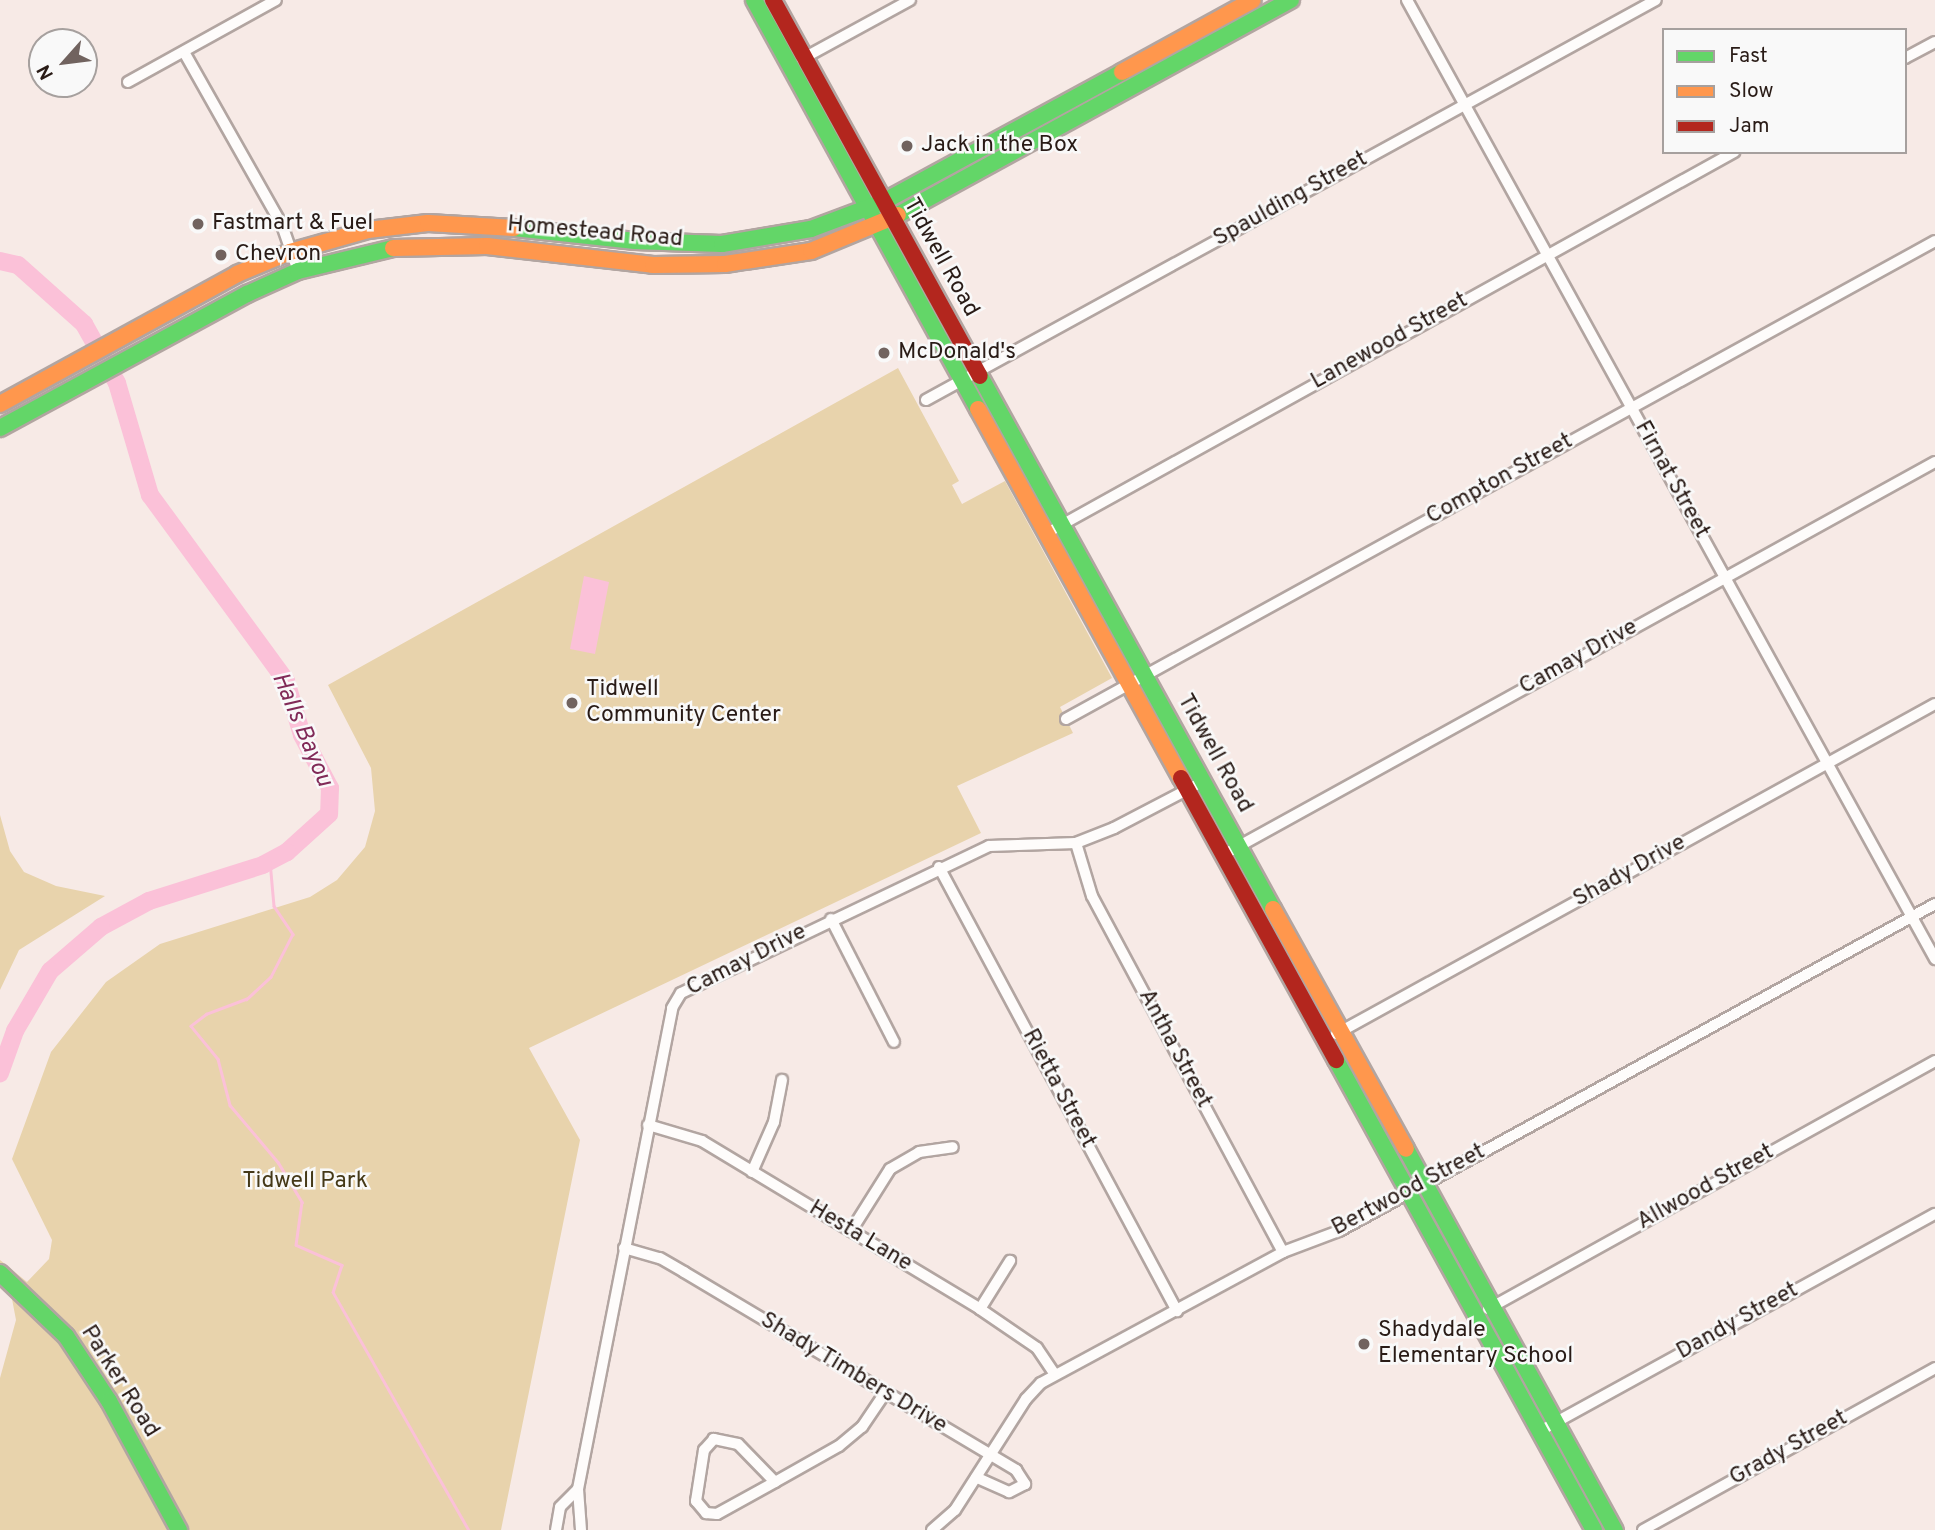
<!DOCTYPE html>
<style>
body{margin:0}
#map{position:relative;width:1935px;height:1530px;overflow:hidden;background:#f7eae6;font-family:Overpass,sans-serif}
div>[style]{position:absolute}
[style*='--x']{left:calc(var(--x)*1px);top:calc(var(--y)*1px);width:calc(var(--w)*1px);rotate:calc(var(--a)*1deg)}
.green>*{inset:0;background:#e8d3ac}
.water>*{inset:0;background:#fbc1d8}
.stream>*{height:2.5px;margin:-1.25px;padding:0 1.25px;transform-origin:1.25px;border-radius:1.25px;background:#fbc1d8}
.river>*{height:18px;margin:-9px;padding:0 9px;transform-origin:9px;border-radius:9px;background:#fbc1d8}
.roads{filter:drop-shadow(2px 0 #b2a5a1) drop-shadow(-2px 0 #b2a5a1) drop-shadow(0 2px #b2a5a1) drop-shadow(0 -2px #b2a5a1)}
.street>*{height:10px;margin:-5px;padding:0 5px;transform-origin:5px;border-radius:5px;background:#fefcfb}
.fast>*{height:16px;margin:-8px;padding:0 8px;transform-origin:8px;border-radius:8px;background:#63d668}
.slow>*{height:16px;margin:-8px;padding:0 8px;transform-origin:8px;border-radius:8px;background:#ff974d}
.jam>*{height:16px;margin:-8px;padding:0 8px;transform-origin:8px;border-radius:8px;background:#b3261e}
.dots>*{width:19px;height:19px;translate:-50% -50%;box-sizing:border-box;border:4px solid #f9f9f9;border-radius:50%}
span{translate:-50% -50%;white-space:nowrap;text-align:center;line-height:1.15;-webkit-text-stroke:5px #f9f9f9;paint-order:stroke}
.poi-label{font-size:23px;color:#291b16}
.left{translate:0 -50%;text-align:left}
.street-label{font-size:23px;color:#291b16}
.park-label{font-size:23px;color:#453918}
.water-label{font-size:24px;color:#812a58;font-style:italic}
.legend{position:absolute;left:1662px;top:28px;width:245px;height:126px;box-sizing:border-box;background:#f9f9f9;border:2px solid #a6a09e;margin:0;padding:9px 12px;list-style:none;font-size:21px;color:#291b16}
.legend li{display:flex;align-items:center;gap:14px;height:35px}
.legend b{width:35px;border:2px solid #a6a09e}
.north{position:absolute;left:28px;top:28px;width:70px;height:70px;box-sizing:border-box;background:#f9f9f9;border:2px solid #a6a09e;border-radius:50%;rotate:242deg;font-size:19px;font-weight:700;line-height:28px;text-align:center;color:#291b16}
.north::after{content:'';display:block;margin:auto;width:24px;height:32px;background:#71635f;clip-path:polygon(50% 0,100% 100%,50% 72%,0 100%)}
</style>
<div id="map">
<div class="green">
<i style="clip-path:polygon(898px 368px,959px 481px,952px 485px,962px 504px,1005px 481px,1112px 678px,1060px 707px,1073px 733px,957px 786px,981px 833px,529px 1048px,580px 1140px,501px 1530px,0 1530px,0 1378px,16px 1320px,12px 1299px,0 1286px,0 1260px,27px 1282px,49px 1259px,52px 1240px,12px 1159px,51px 1052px,106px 982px,160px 944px,310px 897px,337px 880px,365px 847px,375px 811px,371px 768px,328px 685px)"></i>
<i style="clip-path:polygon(0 815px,10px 851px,24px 872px,56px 886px,105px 896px,19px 950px,0 990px)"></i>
</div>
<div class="water">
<i style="clip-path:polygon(584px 576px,609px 582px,595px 654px,570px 649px)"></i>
</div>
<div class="stream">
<i style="--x:270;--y:861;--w:45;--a:84.9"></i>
<i style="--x:274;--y:906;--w:34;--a:56"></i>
<i style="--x:293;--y:934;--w:48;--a:117.1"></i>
<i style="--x:271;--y:977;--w:33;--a:137"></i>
<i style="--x:247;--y:999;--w:43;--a:159.4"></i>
<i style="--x:207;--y:1014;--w:20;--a:143"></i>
<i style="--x:191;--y:1026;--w:43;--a:50.7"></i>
<i style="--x:218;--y:1059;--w:48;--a:75.4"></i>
<i style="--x:230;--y:1105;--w:75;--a:49.9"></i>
<i style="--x:278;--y:1162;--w:47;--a:59"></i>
<i style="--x:302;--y:1202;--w:43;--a:97.9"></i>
<i style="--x:296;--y:1245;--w:50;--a:23.5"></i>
<i style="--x:342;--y:1265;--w:28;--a:108"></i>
<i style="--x:333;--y:1292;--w:274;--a:60.3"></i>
</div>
<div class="river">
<i style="--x:0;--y:261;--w:18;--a:13"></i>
<i style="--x:18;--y:265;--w:89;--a:41.8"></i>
<i style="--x:84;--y:324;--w:68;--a:60.8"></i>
<i style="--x:117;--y:383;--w:117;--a:73.6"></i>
<i style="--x:150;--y:495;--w:230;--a:53.8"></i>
<i style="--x:286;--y:681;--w:56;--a:73.5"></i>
<i style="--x:302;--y:735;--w:60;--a:62.2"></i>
<i style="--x:330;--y:788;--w:26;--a:92"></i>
<i style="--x:329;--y:814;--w:57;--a:137.9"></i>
<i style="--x:287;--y:852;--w:27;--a:152"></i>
<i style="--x:263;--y:865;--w:120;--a:162.5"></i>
<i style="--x:149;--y:901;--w:55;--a:151.6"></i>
<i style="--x:101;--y:927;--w:67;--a:139.2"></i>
<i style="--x:50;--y:971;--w:69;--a:120.3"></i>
<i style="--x:15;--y:1031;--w:45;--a:109.7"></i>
</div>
<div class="roads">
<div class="street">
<i style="--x:1407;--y:0;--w:1095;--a:61.16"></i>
<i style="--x:184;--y:52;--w:199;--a:60.5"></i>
<i style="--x:282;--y:225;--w:49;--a:70.8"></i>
<i style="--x:1905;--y:58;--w:34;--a:-28"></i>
<i style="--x:802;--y:59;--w:123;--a:-28.6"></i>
<i style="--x:128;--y:82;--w:169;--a:-29"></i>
<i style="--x:926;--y:400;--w:832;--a:-28.72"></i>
<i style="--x:1047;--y:533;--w:786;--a:-29.01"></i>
<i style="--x:1066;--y:719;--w:992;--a:-28.81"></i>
<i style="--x:1076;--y:843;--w:55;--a:73.2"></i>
<i style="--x:1092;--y:896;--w:404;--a:61.8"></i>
<i style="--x:1223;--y:855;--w:813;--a:-28.9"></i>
<i style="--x:939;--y:867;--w:504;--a:61.81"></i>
<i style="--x:831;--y:919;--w:138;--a:62.9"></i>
<i style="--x:1336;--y:1034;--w:684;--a:-28.85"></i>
<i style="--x:648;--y:1125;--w:56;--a:16.5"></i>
<i style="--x:702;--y:1141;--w:325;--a:31.1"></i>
<i style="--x:980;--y:1309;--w:69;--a:34.4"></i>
<i style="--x:1037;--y:1348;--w:32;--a:56"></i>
<i style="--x:752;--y:1172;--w:55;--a:-66.3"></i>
<i style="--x:774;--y:1122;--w:43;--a:-79.2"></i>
<i style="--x:851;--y:1231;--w:73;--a:-57.8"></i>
<i style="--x:890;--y:1169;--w:34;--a:-30"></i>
<i style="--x:919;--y:1152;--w:34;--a:-8"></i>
<i style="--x:624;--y:1248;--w:37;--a:16"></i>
<i style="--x:660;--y:1258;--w:28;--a:30"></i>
<i style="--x:684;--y:1272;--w:387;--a:30.8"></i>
<i style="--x:1016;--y:1470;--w:17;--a:57"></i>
<i style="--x:1025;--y:1484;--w:18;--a:153"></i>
<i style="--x:1009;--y:1492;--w:36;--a:-156"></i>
<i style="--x:980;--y:1309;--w:57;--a:-58"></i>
<i style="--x:1488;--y:1309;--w:511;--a:-29.02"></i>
<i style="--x:1540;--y:1431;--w:451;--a:-28.8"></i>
<i style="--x:775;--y:1482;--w:53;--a:-134.2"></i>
<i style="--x:738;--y:1444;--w:25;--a:-168"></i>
<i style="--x:714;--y:1439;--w:15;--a:132"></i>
<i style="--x:704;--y:1450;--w:52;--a:98.9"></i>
<i style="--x:696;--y:1501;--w:16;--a:50"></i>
<i style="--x:706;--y:1513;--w:11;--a:5"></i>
<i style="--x:717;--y:1514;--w:66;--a:-28.9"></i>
<i style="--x:775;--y:1482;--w:73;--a:-29.4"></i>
<i style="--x:839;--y:1446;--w:30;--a:-40"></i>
<i style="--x:862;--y:1427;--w:40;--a:-56"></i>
<i style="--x:556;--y:1530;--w:23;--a:-80"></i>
<i style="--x:560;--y:1507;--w:25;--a:-45"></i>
<i style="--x:581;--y:1530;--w:41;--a:-94.2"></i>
<i style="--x:578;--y:1489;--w:490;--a:-78.9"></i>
<i style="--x:672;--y:1008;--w:17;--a:-59"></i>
<i style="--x:681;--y:993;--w:341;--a:-25.5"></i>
<i style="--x:989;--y:846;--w:87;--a:-2"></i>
<i style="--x:1076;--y:843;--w:41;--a:-21.5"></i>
<i style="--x:1114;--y:828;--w:99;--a:-27.6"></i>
<i style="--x:932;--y:1530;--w:30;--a:-41"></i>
<i style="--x:955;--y:1510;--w:132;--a:-57.4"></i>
<i style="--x:1026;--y:1399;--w:22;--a:-47"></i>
<i style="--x:1041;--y:1383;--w:275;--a:-28.4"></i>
<i style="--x:1283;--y:1252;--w:60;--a:-20.6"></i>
<i style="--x:1339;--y:1231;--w:680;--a:-28.75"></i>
<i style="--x:1643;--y:1530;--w:334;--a:-29"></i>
</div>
<div class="fast">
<i style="--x:754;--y:0;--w:466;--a:61.3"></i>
<i style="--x:898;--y:215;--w:448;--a:-28.7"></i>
<i style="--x:514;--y:228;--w:122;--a:6.1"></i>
<i style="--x:635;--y:241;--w:87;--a:2"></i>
<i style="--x:722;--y:244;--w:90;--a:-9.6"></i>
<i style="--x:811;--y:229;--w:77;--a:-20.6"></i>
<i style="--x:883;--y:202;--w:272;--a:-28.5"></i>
<i style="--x:980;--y:376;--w:608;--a:61.2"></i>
<i style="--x:0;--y:428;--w:281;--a:-28.5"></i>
<i style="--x:247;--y:294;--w:56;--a:-24.3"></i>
<i style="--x:298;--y:271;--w:98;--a:-13.6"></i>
<i style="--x:1336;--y:1060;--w:536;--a:61.24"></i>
<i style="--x:1406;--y:1149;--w:435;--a:61.3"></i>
<i style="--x:0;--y:1273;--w:91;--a:43.7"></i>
<i style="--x:66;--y:1336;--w:78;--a:56.5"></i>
<i style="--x:109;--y:1401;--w:147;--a:61.5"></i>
</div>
<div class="slow">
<i style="--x:1122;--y:72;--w:149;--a:-28.8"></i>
<i style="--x:393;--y:248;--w:94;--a:-1.2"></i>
<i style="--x:487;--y:246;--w:167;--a:6.5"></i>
<i style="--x:653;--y:265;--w:72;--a:-0.8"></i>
<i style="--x:725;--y:264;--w:87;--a:-8.6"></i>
<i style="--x:811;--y:251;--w:94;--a:-22.5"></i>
<i style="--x:0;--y:404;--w:270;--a:-28.7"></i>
<i style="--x:237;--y:274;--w:57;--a:-22.5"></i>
<i style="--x:290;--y:252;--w:81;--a:-15.8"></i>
<i style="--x:368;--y:230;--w:60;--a:-6.7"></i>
<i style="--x:428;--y:223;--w:86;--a:3.3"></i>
<i style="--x:978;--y:409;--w:421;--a:61.2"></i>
<i style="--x:1273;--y:909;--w:274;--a:61"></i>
</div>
<div class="jam">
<i style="--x:773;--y:0;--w:429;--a:61.2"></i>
<i style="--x:1181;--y:778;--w:322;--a:61.2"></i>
</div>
</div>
<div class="dots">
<i style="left:907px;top:146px;background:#71635f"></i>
<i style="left:198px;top:224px;background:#71635f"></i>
<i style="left:221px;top:255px;background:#71635f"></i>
<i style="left:884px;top:353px;background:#71635f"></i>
<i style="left:572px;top:703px;background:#71635f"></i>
<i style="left:1364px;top:1344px;background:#71635f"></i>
</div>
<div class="poi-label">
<span class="left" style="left:921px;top:146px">Jack in the Box</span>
<span class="left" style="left:212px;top:224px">Fastmart &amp; Fuel</span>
<span class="left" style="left:235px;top:255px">Chevron</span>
<span class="left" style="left:898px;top:353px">McDonald's</span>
<span class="left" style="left:586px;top:703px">Tidwell<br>Community Center</span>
<span class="left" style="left:1378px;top:1344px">Shadydale<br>Elementary School</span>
</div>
<div class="street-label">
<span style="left:1291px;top:200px;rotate:-29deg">Spaulding Street</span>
<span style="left:595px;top:233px;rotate:5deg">Homestead Road</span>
<span style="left:940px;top:258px;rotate:61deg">Tidwell Road</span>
<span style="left:1390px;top:342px;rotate:-29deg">Lanewood Street</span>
<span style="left:1500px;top:480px;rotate:-29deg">Compton Street</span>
<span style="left:1671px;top:480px;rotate:61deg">Firnat Street</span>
<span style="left:1579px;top:658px;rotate:-29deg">Camay Drive</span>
<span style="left:1214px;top:754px;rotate:61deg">Tidwell Road</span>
<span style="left:1630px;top:872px;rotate:-29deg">Shady Drive</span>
<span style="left:747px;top:961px;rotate:-27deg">Camay Drive</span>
<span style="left:1174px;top:1049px;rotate:62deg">Antha Street</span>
<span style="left:1058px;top:1089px;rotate:62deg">Rietta Street</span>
<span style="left:1706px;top:1188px;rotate:-29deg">Allwood Street</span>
<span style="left:1409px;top:1191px;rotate:-28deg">Bertwood Street</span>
<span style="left:860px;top:1237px;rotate:31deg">Hesta Lane</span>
<span style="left:1738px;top:1322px;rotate:-29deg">Dandy Street</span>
<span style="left:853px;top:1374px;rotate:31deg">Shady Timbers Drive</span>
<span style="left:119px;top:1382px;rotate:58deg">Parker Road</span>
<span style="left:1789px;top:1449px;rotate:-29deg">Grady Street</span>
</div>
<div class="park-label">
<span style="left:305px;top:1182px">Tidwell Park</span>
</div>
<div class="water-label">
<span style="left:301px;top:730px;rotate:67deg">Halls Bayou</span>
</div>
<ul class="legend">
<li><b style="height:9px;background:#63d668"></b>Fast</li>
<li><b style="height:9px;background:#ff974d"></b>Slow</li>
<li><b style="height:9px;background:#b3261e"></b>Jam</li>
</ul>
<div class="north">N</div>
</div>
